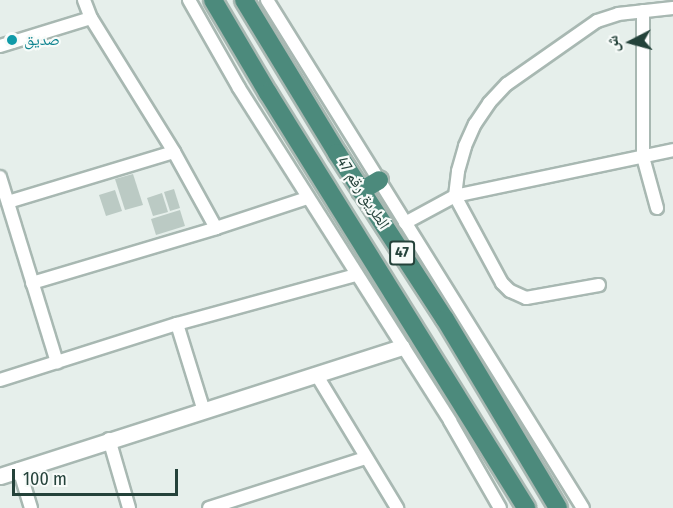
<!DOCTYPE html>
<meta charset="utf-8">
<style>
body{margin:0}
#map{position:relative;width:673px;height:508px;overflow:hidden;background:#e6efeb;font-family:"Fira Sans Condensed","Noto Naskh Arabic",sans-serif}
div>[style]{position:absolute}
[style*='--x']{left:calc(var(--x)*1px);top:calc(var(--y)*1px);width:calc(var(--w)*1px);rotate:calc(var(--a)*1deg)}
.building>*{inset:0;background:#bbcac4}
.roads{filter:drop-shadow(2px 0 #a8b8b2) drop-shadow(-2px 0 #a8b8b2) drop-shadow(0 2px #a8b8b2) drop-shadow(0 -2px #a8b8b2)}
.minor>*{height:12px;margin:-6px;padding:0 6px;transform-origin:6px;border-radius:6px;background:#fff}
.tertiary>*{height:15px;margin:-7.5px;padding:0 7.5px;transform-origin:7.5px;border-radius:7.5px;background:#fff}
.trunk>*{height:18px;margin:-9px;padding:0 9px;transform-origin:9px;border-radius:9px;background:#4c8a7c}
.dots>*{width:16px;height:16px;translate:-50% -50%;box-sizing:border-box;border:3px solid #f7fbf9;border-radius:50%}
span{translate:-50% -50%;white-space:nowrap;text-align:center;line-height:1.15;-webkit-text-stroke:4.5px #f7fbf9;paint-order:stroke}
.shield-label span{padding:2px 4px;background:#f7fbf9;border:2px solid;border-radius:4px;-webkit-text-stroke-width:0}
.shield-label{font-size:15px;color:#24423a;font-weight:700}
.culture-label{font-size:16px;color:#0d838f}
.left{translate:0 -50%;text-align:left}
.street-label{font-size:16px;color:#24423a}
.north{position:absolute;left:601px;top:12px;width:60px;height:60px;-webkit-text-stroke:4px #f7fbf9;paint-order:stroke;rotate:264deg;font-size:16px;font-weight:700;line-height:24px;text-align:center;color:#24423a}
.north::after{content:'';display:block;margin:auto;width:21px;height:27px;background:#24423a;clip-path:polygon(50% 0,100% 100%,50% 72%,0 100%)}
.scale{position:absolute;left:12px;top:469px;width:166px;height:27px;box-sizing:border-box;border:3px solid #24423a;border-top:0;padding-left:8px;font-size:18px;line-height:21px;white-space:nowrap;color:#24423a;-webkit-text-stroke:4px #f7fbf9;paint-order:stroke}
</style>
<div id="map">
<div class="building">
<i style="clip-path:polygon(133px 174px,143px 205px,125px 210px,115px 179px)"></i>
<i style="clip-path:polygon(174px 189px,180px 208px,170px 211px,164px 192px)"></i>
<i style="clip-path:polygon(115px 190px,122px 211px,106px 216px,99px 195px)"></i>
<i style="clip-path:polygon(162px 193px,168px 212px,153px 216px,147px 198px)"></i>
<i style="clip-path:polygon(180px 210px,185px 226px,156px 235px,151px 219px)"></i>
</div>
<div class="roads">
<div class="minor">
<i style="--x:84;--y:0;--w:19;--a:69"></i>
<i style="--x:91;--y:18;--w:158;--a:58.2"></i>
<i style="--x:174;--y:152;--w:87;--a:61.1"></i>
<i style="--x:189;--y:0;--w:101;--a:60.4"></i>
<i style="--x:239;--y:88;--w:394;--a:57.6"></i>
<i style="--x:450;--y:421;--w:100;--a:60.1"></i>
<i style="--x:267;--y:0;--w:598;--a:58.12"></i>
<i style="--x:643;--y:11;--w:146;--a:90"></i>
<i style="--x:643;--y:157;--w:53;--a:74.6"></i>
<i style="--x:0;--y:46;--w:95;--a:-17.1"></i>
<i style="--x:0;--y:177;--w:194;--a:72.9"></i>
<i style="--x:8;--y:202;--w:173;--a:-16.8"></i>
<i style="--x:405;--y:223;--w:57;--a:-28.4"></i>
<i style="--x:455;--y:196;--w:223;--a:-11.9"></i>
<i style="--x:32;--y:283;--w:192;--a:-16.6"></i>
<i style="--x:216;--y:228;--w:96;--a:-18.2"></i>
<i style="--x:599;--y:285;--w:74;--a:169.9"></i>
<i style="--x:526;--y:298;--w:17;--a:-156"></i>
<i style="--x:510;--y:291;--w:11;--a:-135"></i>
<i style="--x:502;--y:283;--w:99;--a:-118.4"></i>
<i style="--x:455;--y:196;--w:25;--a:-83"></i>
<i style="--x:458;--y:171;--w:26;--a:-74"></i>
<i style="--x:465;--y:146;--w:24;--a:-66"></i>
<i style="--x:475;--y:124;--w:25;--a:-56"></i>
<i style="--x:489;--y:103;--w:26;--a:-47"></i>
<i style="--x:507;--y:84;--w:110;--a:-35"></i>
<i style="--x:597;--y:21;--w:22;--a:-18"></i>
<i style="--x:618;--y:14;--w:55;--a:-6.2"></i>
<i style="--x:177;--y:324;--w:91;--a:72.8"></i>
<i style="--x:316;--y:374;--w:157;--a:58.8"></i>
<i style="--x:0;--y:380;--w:186;--a:-17.6"></i>
<i style="--x:177;--y:324;--w:186;--a:-15.3"></i>
<i style="--x:109;--y:439;--w:72;--a:73.8"></i>
<i style="--x:19;--y:469;--w:41;--a:72.9"></i>
<i style="--x:209;--y:508;--w:165;--a:-17.7"></i>
</div>
<div class="tertiary">
<i style="--x:0;--y:476;--w:422;--a:-17.8"></i>
</div>
<div class="trunk">
<i style="--x:213;--y:0;--w:108;--a:59.4"></i>
<i style="--x:268;--y:93;--w:489;--a:58.1"></i>
<i style="--x:244;--y:0;--w:179;--a:58.7"></i>
<i style="--x:337;--y:153;--w:198;--a:57"></i>
<i style="--x:445;--y:319;--w:220;--a:59.1"></i>
<i style="--x:361;--y:191;--w:21;--a:-31"></i>
</div>
</div>
<div class="dots">
<i style="left:12px;top:40px;background:#0f9aa8"></i>
</div>
<div class="shield-label">
<span style="left:402px;top:253px">47</span>
</div>
<div class="culture-label">
<span class="left" style="left:24px;top:40px">صديق</span>
</div>
<div class="street-label">
<span style="left:363px;top:193px;rotate:57deg">الطريق رقم 47</span>
</div>
<div class="north">ش</div>
<div class="scale">100 m</div>
</div>
